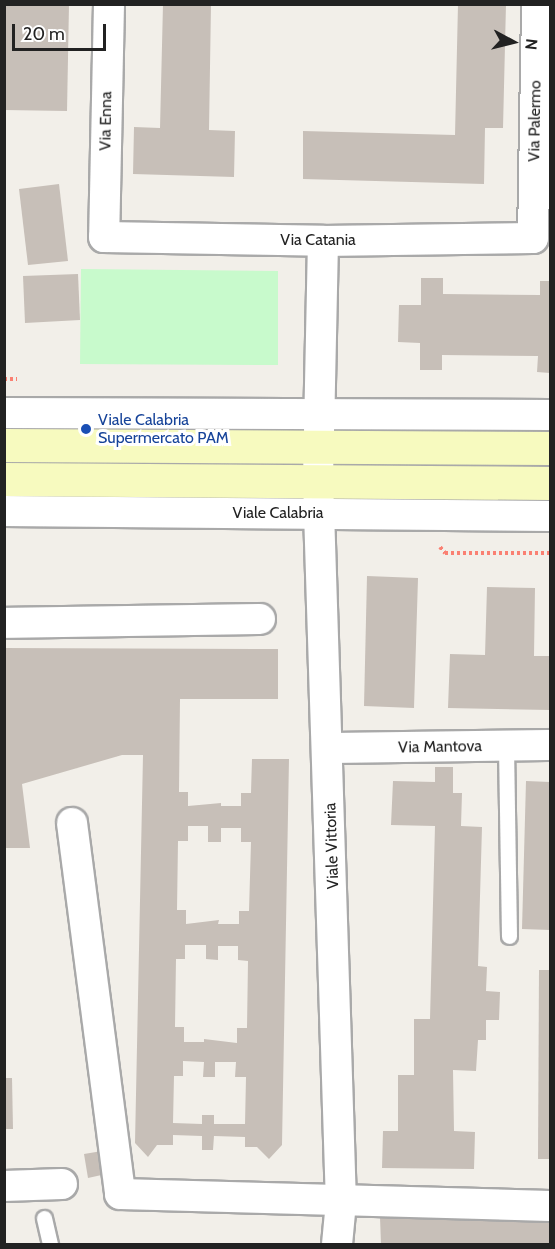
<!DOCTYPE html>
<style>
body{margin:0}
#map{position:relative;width:555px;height:1249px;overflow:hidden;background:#f2efe9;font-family:Cabin,sans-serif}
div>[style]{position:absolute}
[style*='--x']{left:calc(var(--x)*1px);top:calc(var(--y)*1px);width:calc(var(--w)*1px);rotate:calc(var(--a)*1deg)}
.park>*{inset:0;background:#c8facc}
.building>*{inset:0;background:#c7bfb8}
.path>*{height:4px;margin-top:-2px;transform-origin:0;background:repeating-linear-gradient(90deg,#fa8072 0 3px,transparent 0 6px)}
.roads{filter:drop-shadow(2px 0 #a9a9a9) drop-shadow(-2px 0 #a9a9a9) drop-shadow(0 2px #a9a9a9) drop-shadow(0 -2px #a9a9a9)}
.service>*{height:15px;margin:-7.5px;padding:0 7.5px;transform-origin:7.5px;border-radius:7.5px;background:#fff}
.minor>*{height:30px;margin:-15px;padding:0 15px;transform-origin:15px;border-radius:15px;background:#fff}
.secondary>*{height:33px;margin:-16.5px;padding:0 16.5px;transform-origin:16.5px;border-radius:16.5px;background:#f7fabf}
.dots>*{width:16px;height:16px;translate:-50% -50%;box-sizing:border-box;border:3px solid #fff;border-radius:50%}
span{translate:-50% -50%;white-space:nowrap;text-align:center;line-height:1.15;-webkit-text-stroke:6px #fff;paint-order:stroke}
.street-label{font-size:16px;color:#222}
.transit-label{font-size:16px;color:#164399}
.left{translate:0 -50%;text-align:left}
.frame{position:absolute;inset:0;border:6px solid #222;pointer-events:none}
.north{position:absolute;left:483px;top:12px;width:60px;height:60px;-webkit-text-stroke:4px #fff;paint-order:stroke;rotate:97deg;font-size:16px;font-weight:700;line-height:24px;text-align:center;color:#222}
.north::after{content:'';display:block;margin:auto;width:21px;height:27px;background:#222;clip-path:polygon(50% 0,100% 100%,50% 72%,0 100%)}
.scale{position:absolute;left:12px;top:24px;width:94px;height:27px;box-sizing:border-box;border:3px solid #222;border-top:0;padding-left:8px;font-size:18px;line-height:21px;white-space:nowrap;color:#222;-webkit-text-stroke:4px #fff;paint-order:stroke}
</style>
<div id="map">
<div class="park">
<i style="clip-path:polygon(81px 269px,278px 271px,278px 365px,80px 364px)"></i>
</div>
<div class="building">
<i style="clip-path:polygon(4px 4px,69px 4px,67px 111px,4px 110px)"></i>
<i style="clip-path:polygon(163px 4px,211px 4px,209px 130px,235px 131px,234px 177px,133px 174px,134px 127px,160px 128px)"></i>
<i style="clip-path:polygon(458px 4px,506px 4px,503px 128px,485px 128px,484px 184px,303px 179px,303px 131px,455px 135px)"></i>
<i style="clip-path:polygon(59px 184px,68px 261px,28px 265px,19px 189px)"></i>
<i style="clip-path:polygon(78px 274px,80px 320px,25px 323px,23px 276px)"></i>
<i style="clip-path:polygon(421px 278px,443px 278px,443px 294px,540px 295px,540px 281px,550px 281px,550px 373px,537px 372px,538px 356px,442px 355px,442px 370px,420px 370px,420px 343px,398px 342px,399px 305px,421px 305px)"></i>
<i style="clip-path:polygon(367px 576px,418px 578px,414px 708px,364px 706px)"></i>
<i style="clip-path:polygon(487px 587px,535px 588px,534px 656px,550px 656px,550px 710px,448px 708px,450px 654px,485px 655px)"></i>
<i style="clip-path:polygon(evenodd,4px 648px,278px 649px,278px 699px,180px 699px,179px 792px,188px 792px,188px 806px,221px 803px,221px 806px,241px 806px,241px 793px,251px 793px,252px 759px,289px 759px,282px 1145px,269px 1159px,257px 1147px,245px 1147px,245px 1137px,214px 1136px,213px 1150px,202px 1150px,202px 1136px,173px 1135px,173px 1145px,157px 1145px,148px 1157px,135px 1143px,143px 755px,122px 755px,22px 784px,30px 848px,4px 848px,4px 648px,188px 826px,208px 826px,208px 842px,221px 842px,221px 828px,241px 828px,241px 842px,251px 842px,249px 911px,239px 911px,239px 924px,218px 924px,219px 920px,186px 924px,186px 910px,177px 910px,178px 841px,188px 841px,188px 826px,4px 648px,185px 945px,206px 945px,206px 959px,218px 960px,218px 946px,238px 946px,238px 960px,248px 961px,247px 1028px,237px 1028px,237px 1043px,204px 1039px,204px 1042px,184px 1042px,184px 1027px,175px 1027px,176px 959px,185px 959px,185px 945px,4px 648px,183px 1061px,204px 1062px,203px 1077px,215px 1077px,215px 1062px,236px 1062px,235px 1077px,246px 1077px,245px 1124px,214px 1124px,214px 1115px,202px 1115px,202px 1124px,173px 1123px,174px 1076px,183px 1076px,183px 1061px)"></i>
<i style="clip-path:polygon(435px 767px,453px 767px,453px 793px,462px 793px,461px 826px,482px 827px,478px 966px,487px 967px,486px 991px,500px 992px,499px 1020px,486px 1020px,486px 1040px,478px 1040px,476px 1071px,453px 1070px,454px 1131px,475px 1132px,474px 1169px,382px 1168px,383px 1131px,398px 1131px,398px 1075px,414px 1075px,414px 1019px,430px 1019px,435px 826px,391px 825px,393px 781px,435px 782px)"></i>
<i style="clip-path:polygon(526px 781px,550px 782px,550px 930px,522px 929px)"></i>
<i style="clip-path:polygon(539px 970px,550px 970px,550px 1159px,538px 1159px)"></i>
<i style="clip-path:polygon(4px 1078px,12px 1078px,13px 1129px,4px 1129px)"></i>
<i style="clip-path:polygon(102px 1151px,106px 1174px,88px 1178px,84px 1154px)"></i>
<i style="clip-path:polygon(380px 1217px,550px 1218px,550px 1244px,381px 1244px)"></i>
</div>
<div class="path">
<i style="--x:4;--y:379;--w:13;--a:0"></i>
<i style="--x:440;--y:547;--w:8;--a:50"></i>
<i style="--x:445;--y:553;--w:105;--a:0"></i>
</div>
<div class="roads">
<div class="service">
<i style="--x:506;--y:746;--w:190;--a:89.1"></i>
<i style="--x:44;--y:1218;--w:27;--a:77"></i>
</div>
<div class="minor">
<i style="--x:109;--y:4;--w:233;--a:91.2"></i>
<i style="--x:104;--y:237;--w:219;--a:1"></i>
<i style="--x:323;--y:241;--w:210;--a:-0.8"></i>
<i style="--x:533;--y:238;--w:234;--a:-89"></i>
<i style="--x:323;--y:241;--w:239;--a:91.2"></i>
<i style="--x:318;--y:480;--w:722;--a:88.18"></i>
<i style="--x:341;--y:1202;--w:42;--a:95.4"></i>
<i style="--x:4;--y:413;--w:546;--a:0.21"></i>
<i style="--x:4;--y:511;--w:546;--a:0.52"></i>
<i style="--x:4;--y:623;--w:256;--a:-0.9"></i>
<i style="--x:329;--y:748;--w:221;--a:-0.8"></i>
<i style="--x:72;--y:823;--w:374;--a:82.6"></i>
<i style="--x:120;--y:1194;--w:430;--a:1.6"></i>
<i style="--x:4;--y:1186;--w:58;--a:-2"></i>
</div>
<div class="secondary">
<i style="--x:4;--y:445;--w:546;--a:0.31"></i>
<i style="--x:4;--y:479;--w:546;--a:0.42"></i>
</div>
</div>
<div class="dots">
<i style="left:86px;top:429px;background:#1a4fb4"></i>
</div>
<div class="street-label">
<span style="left:106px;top:121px;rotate:-89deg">Via Enna</span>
<span style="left:535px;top:121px;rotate:-89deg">Via Palermo</span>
<span style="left:318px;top:240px">Via Catania</span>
<span style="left:278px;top:513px">Viale Calabria</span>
<span style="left:440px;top:747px;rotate:-1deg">Via Mantova</span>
<span style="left:332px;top:846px;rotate:-92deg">Viale Vittoria</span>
</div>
<div class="transit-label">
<span class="left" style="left:98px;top:429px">Viale Calabria<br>Supermercato PAM</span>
</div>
<div class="frame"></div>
<div class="north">N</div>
<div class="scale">20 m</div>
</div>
